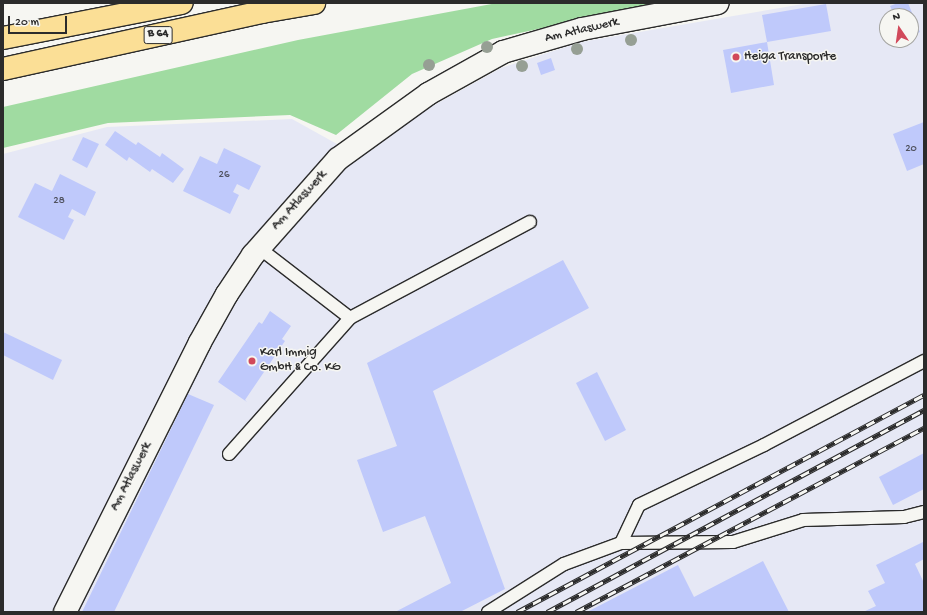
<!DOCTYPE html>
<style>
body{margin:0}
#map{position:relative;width:927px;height:615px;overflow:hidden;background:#f6f6f2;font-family:"Gochi Hand",sans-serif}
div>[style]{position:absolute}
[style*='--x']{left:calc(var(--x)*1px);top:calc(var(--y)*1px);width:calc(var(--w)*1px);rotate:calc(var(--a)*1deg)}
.built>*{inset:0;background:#e6e8f5}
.green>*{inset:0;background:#a0dba1}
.building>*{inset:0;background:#bfc9fb}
.roads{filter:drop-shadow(1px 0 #2b2b2b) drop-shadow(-1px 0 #2b2b2b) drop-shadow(0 1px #2b2b2b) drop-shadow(0 -1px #2b2b2b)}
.lane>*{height:12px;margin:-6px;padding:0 6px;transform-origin:6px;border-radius:6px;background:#f6f6f2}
.street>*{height:22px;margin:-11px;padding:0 11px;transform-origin:11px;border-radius:11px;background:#f6f6f2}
.highway>*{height:22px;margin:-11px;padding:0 11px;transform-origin:11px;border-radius:11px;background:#fbdf96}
.rail>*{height:4.5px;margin-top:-2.25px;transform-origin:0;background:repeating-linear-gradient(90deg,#f6f6f2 0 9px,#2b2b2b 0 18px);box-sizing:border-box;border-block:1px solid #2b2b2b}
.trees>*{width:12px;height:12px;margin:-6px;border-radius:50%;background:#969f94}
.dots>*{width:11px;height:11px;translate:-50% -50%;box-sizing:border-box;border:2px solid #f6f6f2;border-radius:50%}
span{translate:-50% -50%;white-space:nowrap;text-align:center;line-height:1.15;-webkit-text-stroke:3px #f6f6f2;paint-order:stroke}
.number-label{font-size:11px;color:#50525f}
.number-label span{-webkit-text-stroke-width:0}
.shield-label span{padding:1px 3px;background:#f6f6f2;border:1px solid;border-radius:3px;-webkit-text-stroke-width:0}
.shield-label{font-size:12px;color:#2b2b2b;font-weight:700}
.street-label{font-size:13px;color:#2b2b2b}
.poi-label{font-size:13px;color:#2b2b2b}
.left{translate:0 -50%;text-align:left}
.frame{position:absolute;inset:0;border:4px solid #2b2b2b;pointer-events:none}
.north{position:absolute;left:879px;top:8px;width:40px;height:40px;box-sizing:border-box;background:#f6f6f2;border:1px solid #a5a5a2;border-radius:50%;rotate:347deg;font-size:11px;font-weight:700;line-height:16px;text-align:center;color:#2b2b2b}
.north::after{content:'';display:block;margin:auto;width:14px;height:18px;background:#d1495b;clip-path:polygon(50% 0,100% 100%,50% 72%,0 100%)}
.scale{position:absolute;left:8px;top:16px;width:59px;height:18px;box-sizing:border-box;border:2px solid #2b2b2b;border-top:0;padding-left:5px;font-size:12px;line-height:14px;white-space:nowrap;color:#2b2b2b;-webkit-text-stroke:3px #f6f6f2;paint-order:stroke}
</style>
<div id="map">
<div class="built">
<i style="clip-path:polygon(evenodd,809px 3px,924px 3px,924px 612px,3px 612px,3px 154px,107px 127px,292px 119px,355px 154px,400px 124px,501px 68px,581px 42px,809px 3px,887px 16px,911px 16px,911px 40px,887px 40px,887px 16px)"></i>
</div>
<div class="green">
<i style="clip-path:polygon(497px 3px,658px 3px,492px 39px,412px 74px,336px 135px,290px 115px,108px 123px,3px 148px,3px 107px,298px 40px)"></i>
</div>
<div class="building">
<i style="clip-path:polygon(898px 3px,908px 3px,920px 32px,911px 36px,911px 16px,895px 16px,890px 6px)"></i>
<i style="clip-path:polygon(826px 4px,831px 31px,767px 42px,762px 15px)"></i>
<i style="clip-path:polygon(767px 42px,774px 85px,731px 93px,723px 50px)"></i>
<i style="clip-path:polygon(551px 58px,555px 70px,541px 75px,537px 63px)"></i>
<i style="clip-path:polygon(924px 122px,924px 164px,907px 171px,893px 134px)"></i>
<i style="clip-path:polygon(115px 131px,136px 145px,138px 142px,160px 157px,162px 153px,184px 169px,173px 183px,152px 169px,150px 172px,129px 157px,127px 161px,105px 145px)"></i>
<i style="clip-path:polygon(83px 137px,99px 144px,87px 168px,72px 160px)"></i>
<i style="clip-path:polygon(224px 148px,261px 166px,249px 190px,237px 184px,233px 192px,239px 195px,230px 214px,183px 191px,200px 156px,217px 164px)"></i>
<i style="clip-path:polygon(60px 174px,96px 192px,85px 216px,72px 209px,68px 217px,74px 220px,64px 240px,18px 217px,35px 183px,52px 191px)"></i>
<i style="clip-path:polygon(563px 260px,589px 308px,433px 391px,505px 589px,460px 612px,395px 612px,451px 583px,425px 516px,383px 532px,357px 460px,397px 446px,367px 363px)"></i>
<i style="clip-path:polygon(270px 311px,291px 326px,282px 339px,285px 341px,245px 400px,247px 402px,218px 382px,259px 322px,262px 324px)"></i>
<i style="clip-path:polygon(3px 332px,62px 360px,53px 380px,3px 355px)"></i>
<i style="clip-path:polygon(597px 372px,626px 430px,605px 441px,576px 383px)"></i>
<i style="clip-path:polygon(188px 394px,214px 405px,133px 573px,114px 612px,82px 612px)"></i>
<i style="clip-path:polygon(924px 453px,924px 489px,893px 505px,879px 477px)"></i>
<i style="clip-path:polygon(924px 538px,924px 559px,915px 564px,924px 583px,924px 612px,863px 612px,876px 606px,868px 591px,885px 583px,876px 565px,923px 542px)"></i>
<i style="clip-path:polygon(763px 561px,789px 612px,587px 612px,678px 565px,694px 597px)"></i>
</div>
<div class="roads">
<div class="lane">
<i style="--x:350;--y:318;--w:204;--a:-28.1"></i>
<i style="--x:229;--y:454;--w:182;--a:-48.3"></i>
<i style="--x:350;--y:318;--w:115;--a:-142.4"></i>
<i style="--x:621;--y:543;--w:42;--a:-64.7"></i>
<i style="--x:639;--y:505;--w:139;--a:-25.6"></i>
<i style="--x:764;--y:445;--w:181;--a:-27.7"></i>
<i style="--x:488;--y:612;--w:90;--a:-32.3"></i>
<i style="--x:564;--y:564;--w:61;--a:-20.2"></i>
<i style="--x:621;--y:543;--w:112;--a:-0.5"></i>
<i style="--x:733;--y:542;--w:73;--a:-17.4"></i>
<i style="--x:803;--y:520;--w:101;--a:-1.7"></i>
<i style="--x:904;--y:517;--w:21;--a:-14"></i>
</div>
<div class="street">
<i style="--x:65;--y:612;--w:300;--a:-63.4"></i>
<i style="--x:199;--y:344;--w:57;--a:-60.8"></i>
<i style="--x:227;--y:294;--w:47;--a:-56.3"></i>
<i style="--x:253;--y:255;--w:128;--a:-48.5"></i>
<i style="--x:338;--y:159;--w:111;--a:-35.8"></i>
<i style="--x:428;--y:94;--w:86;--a:-29.2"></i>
<i style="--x:503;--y:52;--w:82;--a:-16.2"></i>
<i style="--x:582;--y:29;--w:138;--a:-10.8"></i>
</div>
<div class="highway">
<i style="--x:3;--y:38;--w:182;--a:-11.1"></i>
<i style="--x:3;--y:69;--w:265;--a:-12.4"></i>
<i style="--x:262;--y:12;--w:53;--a:-9.8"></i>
</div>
</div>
<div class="rail">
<i style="--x:517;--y:612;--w:461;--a:-28.1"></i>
<i style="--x:547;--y:612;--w:428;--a:-28.2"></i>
<i style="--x:576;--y:612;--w:394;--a:-27.9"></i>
</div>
<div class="trees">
<i style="left:631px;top:40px"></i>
<i style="left:487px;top:47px"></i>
<i style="left:577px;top:49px"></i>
<i style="left:429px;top:65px"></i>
<i style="left:522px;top:66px"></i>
</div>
<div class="dots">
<i style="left:736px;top:57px;background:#d1495b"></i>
<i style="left:252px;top:361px;background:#d1495b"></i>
</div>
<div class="number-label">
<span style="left:911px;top:149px">20</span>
<span style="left:224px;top:175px">26</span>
<span style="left:59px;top:201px">28</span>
</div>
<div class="shield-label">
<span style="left:158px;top:35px">B 64</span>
</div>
<div class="street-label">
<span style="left:582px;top:31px;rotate:-13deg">Am Atlaswerk</span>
<span style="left:300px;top:201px;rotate:-48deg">Am Atlaswerk</span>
<span style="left:132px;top:477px;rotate:-63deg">Am Atlaswerk</span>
</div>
<div class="poi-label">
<span class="left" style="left:744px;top:57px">Heiga Transporte</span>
<span class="left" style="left:260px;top:361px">Karl Immig<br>GmbH &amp; Co. KG</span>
</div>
<div class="frame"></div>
<div class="north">N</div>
<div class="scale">20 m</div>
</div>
